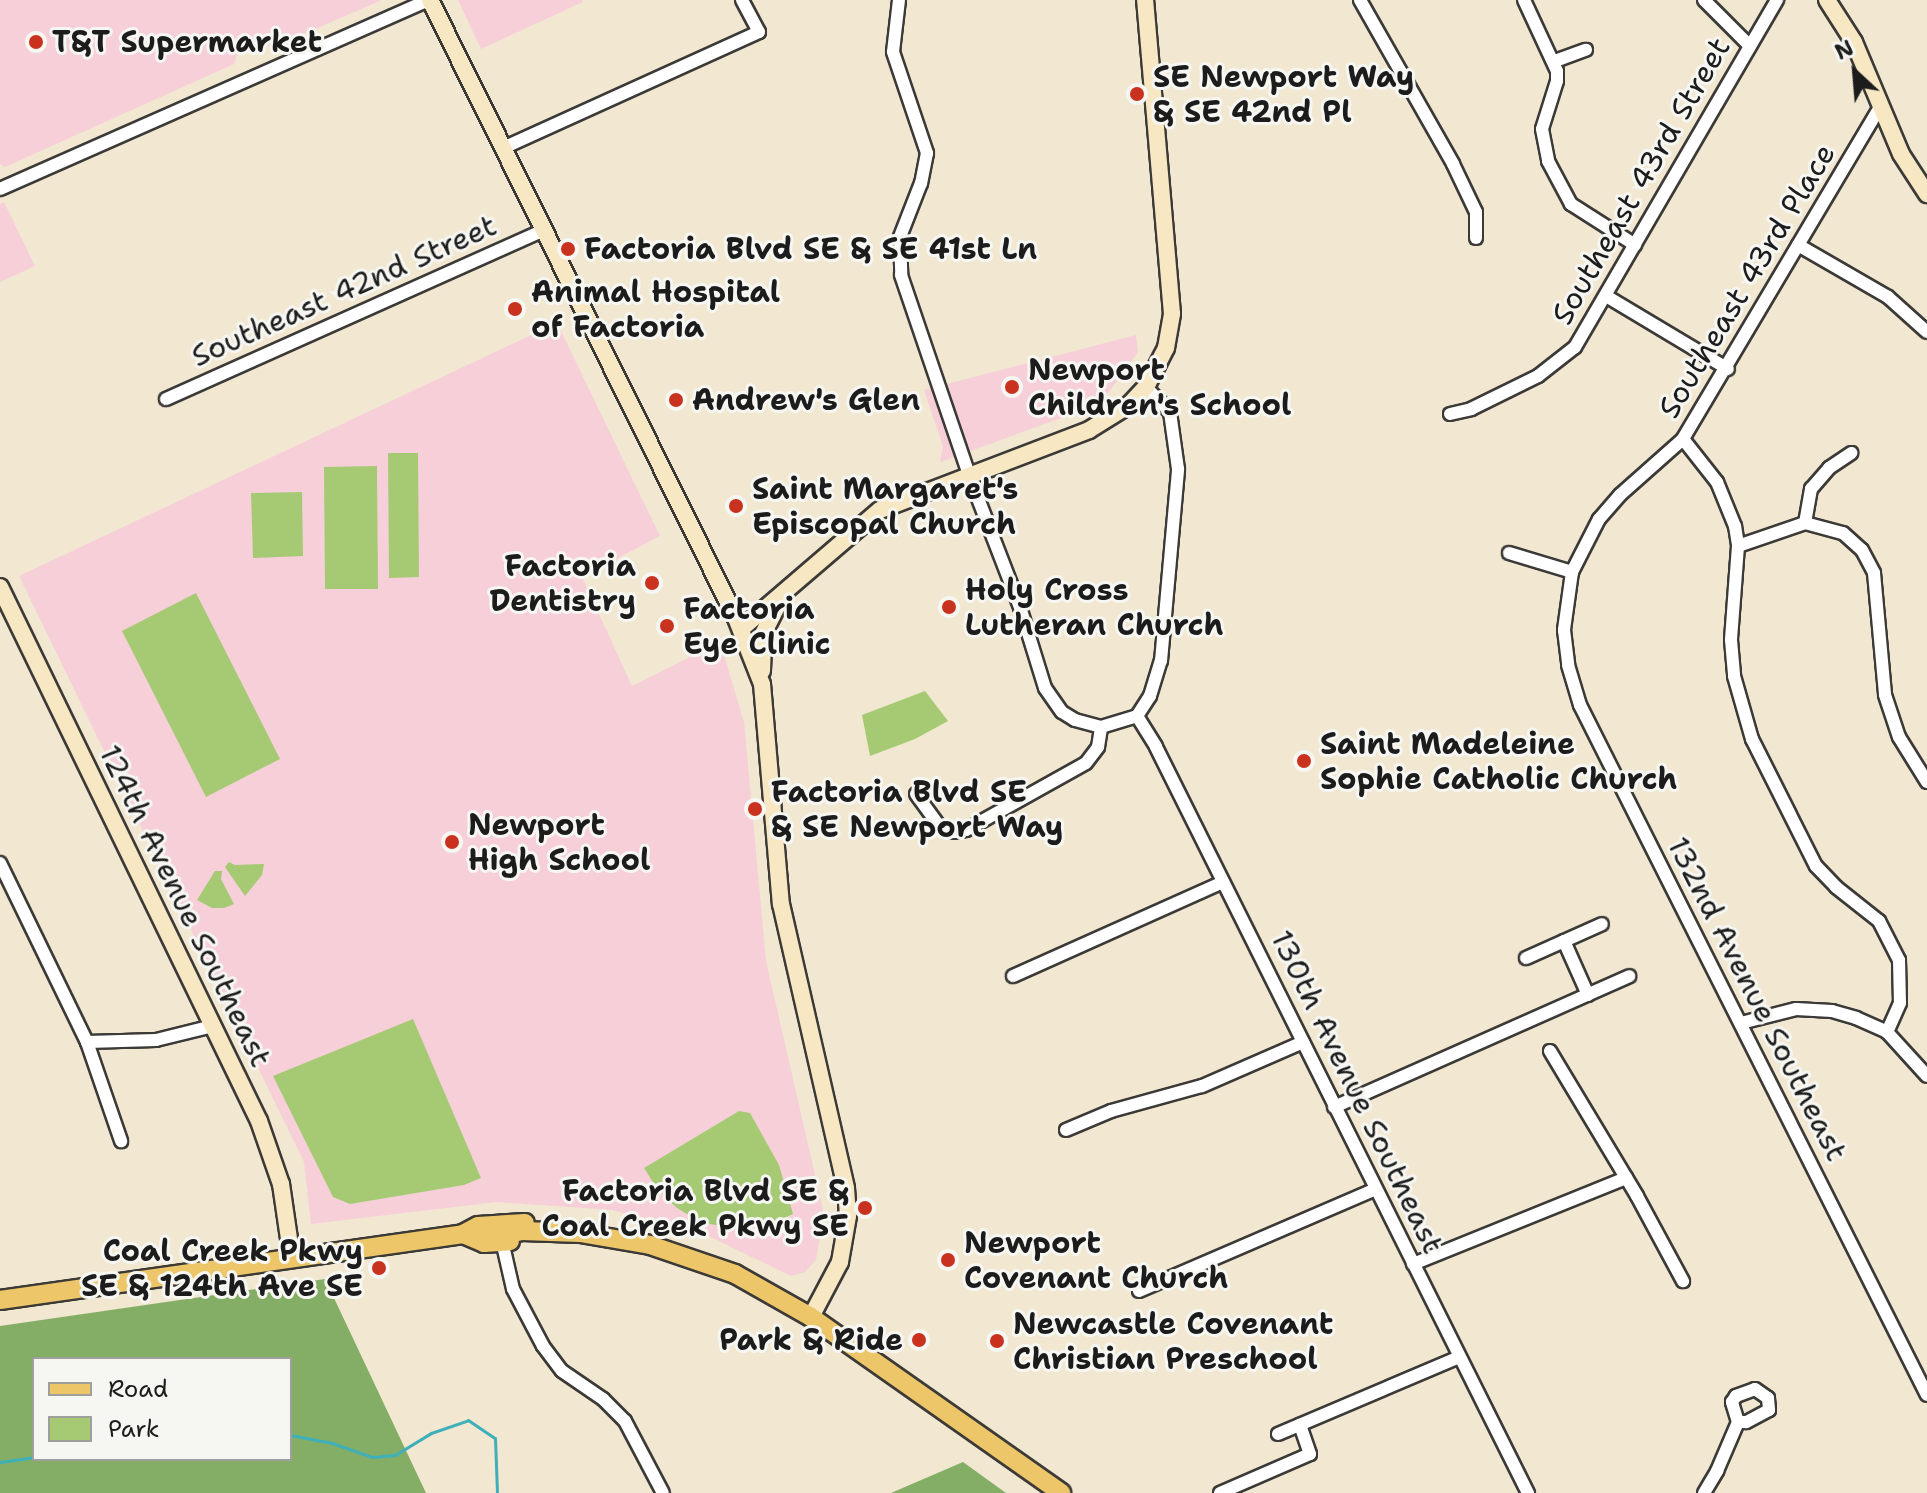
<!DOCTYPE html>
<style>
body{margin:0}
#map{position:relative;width:1927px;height:1493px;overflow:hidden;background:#f2e7d1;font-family:"Shantell Sans",sans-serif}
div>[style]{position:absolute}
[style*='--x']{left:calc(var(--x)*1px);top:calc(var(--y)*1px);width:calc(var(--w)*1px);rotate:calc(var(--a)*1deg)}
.built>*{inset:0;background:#f6cfd9}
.green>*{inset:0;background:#a6ca73}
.forest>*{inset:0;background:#84ae65}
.stream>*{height:3px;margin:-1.5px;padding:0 1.5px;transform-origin:1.5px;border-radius:1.5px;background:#3fafb9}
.roads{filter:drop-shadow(2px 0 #3c3a37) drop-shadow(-2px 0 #3c3a37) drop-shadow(0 2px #3c3a37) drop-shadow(0 -2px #3c3a37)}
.street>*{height:12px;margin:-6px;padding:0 6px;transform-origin:6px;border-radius:6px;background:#fff}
.secondary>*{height:16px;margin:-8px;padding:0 8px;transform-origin:8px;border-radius:8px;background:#f7e8c3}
.primary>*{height:18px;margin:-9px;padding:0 9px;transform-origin:9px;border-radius:9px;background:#ecc669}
.dots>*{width:22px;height:22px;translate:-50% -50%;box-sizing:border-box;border:4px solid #f6f6f2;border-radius:50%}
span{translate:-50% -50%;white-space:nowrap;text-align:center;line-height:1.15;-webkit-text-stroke:6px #f6f6f2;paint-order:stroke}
.poi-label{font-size:30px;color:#1c1c1c;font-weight:700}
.left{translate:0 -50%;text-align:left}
.right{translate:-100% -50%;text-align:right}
.street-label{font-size:30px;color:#1c1c1c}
.legend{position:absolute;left:32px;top:1357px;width:260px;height:104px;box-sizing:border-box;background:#f6f6f2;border:2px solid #9f9f9c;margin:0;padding:10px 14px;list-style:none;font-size:24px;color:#1c1c1c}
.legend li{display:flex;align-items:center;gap:16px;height:40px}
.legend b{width:40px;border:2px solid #9f9f9c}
.north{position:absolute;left:1815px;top:32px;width:80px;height:80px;-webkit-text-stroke:6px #f6f6f2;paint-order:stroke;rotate:334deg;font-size:22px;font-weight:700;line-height:32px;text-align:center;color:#1c1c1c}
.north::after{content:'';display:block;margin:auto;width:28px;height:36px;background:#1c1c1c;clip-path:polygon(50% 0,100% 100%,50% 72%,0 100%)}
</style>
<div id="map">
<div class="built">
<i style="clip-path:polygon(0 0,382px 0,271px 48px,261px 41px,239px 48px,234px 64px,5px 167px,0 164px)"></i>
<i style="clip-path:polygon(458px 0,582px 0,583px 2px,481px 49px)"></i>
<i style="clip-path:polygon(4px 202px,35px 266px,0 282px,0 204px)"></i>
<i style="clip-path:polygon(557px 323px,660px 536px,582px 577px,632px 686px,720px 642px,744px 722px,766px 961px,824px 1214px,816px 1260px,805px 1272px,791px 1276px,696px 1230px,612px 1210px,497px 1202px,311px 1224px,304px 1162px,19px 576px)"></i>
<i style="clip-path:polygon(1136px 335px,1138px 352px,1108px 393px,1083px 410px,940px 462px,943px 446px,924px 390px)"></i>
</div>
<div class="green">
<i style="clip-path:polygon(388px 453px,418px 453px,419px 577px,389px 578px)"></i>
<i style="clip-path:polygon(377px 466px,378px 589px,325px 589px,324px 467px)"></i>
<i style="clip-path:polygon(302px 492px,303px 556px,253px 558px,251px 493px)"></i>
<i style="clip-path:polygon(196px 593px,280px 759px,206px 797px,122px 631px)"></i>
<i style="clip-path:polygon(925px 691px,948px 721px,915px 739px,870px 756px,862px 715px)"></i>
<i style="clip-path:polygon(229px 862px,235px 865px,264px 864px,262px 875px,245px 896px,225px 867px)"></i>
<i style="clip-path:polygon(215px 871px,222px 871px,221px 879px,234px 904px,224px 908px,212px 908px,197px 900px)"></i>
<i style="clip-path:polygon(413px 1019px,481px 1178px,464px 1185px,350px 1204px,333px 1197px,273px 1076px)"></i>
<i style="clip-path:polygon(739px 1111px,750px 1113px,779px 1165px,793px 1214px,771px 1224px,736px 1229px,700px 1222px,677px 1208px,658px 1190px,644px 1168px)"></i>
</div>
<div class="forest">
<i style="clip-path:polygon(evenodd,325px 1279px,426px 1493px,0 1493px,0 1326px,325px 1279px,290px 1359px,290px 1459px,34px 1459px,34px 1359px,290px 1359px)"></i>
<i style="clip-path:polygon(963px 1462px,1006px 1493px,891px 1493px)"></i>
</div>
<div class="stream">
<i style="--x:290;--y:1435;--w:43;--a:10.8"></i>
<i style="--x:332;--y:1443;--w:42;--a:19.3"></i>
<i style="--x:372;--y:1457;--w:23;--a:-5"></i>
<i style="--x:395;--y:1455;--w:42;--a:-31.4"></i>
<i style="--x:431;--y:1433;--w:39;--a:-19"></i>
<i style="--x:468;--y:1420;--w:32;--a:34"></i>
<i style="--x:495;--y:1438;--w:55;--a:87.9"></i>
<i style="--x:107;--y:1459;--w:13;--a:0"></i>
<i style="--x:0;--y:1462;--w:34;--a:-8"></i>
</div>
<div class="roads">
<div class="street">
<i style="--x:899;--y:0;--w:52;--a:96.6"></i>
<i style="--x:893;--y:52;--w:107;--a:71.4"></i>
<i style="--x:927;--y:153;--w:31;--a:101"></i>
<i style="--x:921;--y:183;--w:58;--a:111.3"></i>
<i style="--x:900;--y:237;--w:38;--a:88"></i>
<i style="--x:901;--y:275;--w:211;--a:71.2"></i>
<i style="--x:969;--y:475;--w:142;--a:68.9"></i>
<i style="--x:1020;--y:607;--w:85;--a:72.8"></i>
<i style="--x:1045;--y:688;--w:29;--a:55"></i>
<i style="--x:1062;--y:712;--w:15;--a:32"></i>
<i style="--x:1075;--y:720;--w:27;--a:15"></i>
<i style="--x:1101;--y:727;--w:38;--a:-17"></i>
<i style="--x:1137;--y:716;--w:24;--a:-57"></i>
<i style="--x:1150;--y:696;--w:37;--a:-73"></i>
<i style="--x:1161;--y:661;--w:193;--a:-84.9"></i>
<i style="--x:1178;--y:469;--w:58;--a:-98"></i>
<i style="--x:1170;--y:412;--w:35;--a:-134"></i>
<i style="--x:1360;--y:0;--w:189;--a:60.4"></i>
<i style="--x:1453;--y:164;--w:53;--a:64.4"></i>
<i style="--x:1476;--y:212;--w:26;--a:90"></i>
<i style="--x:1524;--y:0;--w:78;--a:65.1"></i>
<i style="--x:1557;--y:71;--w:10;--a:90"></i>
<i style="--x:1557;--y:81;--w:50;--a:107.4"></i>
<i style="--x:1542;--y:129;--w:33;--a:79"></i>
<i style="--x:1548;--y:161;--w:49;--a:61.9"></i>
<i style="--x:1571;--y:204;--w:76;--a:32.6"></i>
<i style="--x:1704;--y:0;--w:65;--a:45"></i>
<i style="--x:1555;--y:61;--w:33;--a:-20"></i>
<i style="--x:1880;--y:107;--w:386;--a:120.7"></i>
<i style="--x:1683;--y:439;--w:84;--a:138.4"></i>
<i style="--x:1620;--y:495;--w:32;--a:131"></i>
<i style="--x:1599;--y:519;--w:59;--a:117"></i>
<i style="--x:1572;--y:572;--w:59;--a:97.9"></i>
<i style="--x:1564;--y:630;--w:35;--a:83"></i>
<i style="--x:1568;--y:665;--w:42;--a:73.3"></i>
<i style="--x:1580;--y:705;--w:772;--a:63.3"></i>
<i style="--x:503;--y:148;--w:281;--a:-24.4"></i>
<i style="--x:759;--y:32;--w:36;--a:-118"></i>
<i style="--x:0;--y:189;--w:468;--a:-23.8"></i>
<i style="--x:1798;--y:245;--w:104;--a:30"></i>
<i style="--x:1888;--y:297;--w:52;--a:41.9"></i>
<i style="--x:1606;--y:296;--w:142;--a:30.9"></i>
<i style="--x:166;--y:399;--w:413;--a:-24.1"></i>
<i style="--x:1450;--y:414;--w:22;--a:-13"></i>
<i style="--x:1471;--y:409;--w:75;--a:-26.2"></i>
<i style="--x:1538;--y:376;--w:47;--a:-38.1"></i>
<i style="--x:1575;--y:347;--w:402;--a:-59.8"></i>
<i style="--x:1683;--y:439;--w:55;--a:51.7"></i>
<i style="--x:1717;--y:482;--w:48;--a:67.8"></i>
<i style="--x:1735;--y:526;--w:20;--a:81"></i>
<i style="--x:1738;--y:546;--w:94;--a:94.3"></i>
<i style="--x:1731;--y:640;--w:36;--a:85"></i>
<i style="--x:1734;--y:676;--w:66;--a:74.1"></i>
<i style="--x:1752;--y:739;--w:142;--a:63.3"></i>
<i style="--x:1816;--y:866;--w:29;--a:46"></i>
<i style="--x:1836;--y:887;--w:55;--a:38.3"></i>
<i style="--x:1879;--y:921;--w:44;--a:62.9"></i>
<i style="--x:1899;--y:960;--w:43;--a:88.7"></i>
<i style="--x:1900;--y:1003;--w:32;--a:114"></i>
<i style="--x:1805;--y:523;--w:35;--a:-80"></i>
<i style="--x:1811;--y:489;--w:28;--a:-49"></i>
<i style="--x:1829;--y:468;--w:27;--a:-34"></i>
<i style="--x:1738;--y:546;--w:71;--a:-18.9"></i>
<i style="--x:1805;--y:523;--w:39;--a:15"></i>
<i style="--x:1843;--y:533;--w:25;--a:42"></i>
<i style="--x:1862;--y:550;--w:26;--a:62"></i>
<i style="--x:1874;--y:573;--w:122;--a:84.8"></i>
<i style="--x:1885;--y:695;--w:44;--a:71.6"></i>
<i style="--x:1899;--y:737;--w:53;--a:58.1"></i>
<i style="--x:1509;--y:553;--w:66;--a:16.8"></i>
<i style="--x:1137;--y:716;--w:36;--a:58"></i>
<i style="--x:1156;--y:747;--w:834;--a:63.5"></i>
<i style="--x:916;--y:794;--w:39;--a:54"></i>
<i style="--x:939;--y:826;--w:17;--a:21"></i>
<i style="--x:955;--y:832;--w:11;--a:-10"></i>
<i style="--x:966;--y:830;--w:137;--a:-29.2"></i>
<i style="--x:1086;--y:763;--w:20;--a:-53"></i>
<i style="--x:1098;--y:747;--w:20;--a:-81"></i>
<i style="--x:0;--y:863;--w:199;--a:64.1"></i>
<i style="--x:87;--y:1042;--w:105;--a:71"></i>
<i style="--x:1564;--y:941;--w:59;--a:66"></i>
<i style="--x:1526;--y:958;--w:83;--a:-24.1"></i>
<i style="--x:1013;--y:976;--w:230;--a:-24.1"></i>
<i style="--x:1741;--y:1023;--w:57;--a:-14.3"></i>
<i style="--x:1796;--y:1009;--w:36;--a:3"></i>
<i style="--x:1832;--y:1011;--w:25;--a:16"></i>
<i style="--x:1856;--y:1018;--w:34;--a:24"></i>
<i style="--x:1887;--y:1032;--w:59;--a:47.7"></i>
<i style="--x:87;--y:1042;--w:69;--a:-1.7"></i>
<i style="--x:156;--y:1040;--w:59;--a:-13.8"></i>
<i style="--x:1550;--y:1051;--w:169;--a:59"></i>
<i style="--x:1637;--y:1196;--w:97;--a:61.6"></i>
<i style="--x:1334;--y:1107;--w:323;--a:-23.9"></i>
<i style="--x:1066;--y:1130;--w:49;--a:-22.9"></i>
<i style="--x:1111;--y:1111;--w:94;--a:-15.4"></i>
<i style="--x:1202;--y:1086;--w:110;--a:-23.5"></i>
<i style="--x:502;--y:1241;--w:49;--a:77.1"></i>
<i style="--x:513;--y:1289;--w:64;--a:62.2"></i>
<i style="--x:543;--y:1346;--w:31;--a:53"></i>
<i style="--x:562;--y:1371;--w:50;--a:34.3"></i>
<i style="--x:603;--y:1399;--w:31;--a:45"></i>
<i style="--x:625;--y:1421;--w:81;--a:62.2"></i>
<i style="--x:1413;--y:1264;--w:230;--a:-22"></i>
<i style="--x:1139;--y:1291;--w:256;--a:-23.3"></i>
<i style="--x:1755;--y:1389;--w:16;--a:35"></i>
<i style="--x:1768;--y:1398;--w:12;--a:85"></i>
<i style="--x:1769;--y:1410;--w:26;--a:152"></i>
<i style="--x:1746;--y:1422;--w:8;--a:180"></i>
<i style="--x:1738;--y:1422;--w:21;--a:-107"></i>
<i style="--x:1732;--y:1402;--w:7;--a:-56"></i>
<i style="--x:1736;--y:1396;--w:20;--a:-20"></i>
<i style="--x:1278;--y:1434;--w:197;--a:-23"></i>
<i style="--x:1220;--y:1493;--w:98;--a:-23.4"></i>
<i style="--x:1310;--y:1454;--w:31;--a:-109"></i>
<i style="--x:1704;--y:1493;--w:26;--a:-59"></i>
<i style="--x:1717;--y:1471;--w:53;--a:-66.8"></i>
</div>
<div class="secondary">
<i style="--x:430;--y:0;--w:690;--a:63.66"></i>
<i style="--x:736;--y:618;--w:71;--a:68.5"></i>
<i style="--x:762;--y:684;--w:221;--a:85.1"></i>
<i style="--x:781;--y:904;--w:291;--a:77.1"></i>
<i style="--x:846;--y:1188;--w:28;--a:86"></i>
<i style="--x:848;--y:1216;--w:47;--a:99.9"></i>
<i style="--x:840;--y:1262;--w:62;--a:117.8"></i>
<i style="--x:1827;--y:0;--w:50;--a:57.3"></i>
<i style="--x:1854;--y:42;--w:121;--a:67.2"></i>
<i style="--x:1901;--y:154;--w:48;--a:57"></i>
<i style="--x:0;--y:587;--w:593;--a:64.13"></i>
<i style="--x:259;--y:1121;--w:67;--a:70.8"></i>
<i style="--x:281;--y:1184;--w:76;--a:81.7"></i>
<i style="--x:741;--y:629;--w:183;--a:-40.6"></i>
<i style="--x:880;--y:510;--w:224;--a:-20.9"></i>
<i style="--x:1089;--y:430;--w:47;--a:-32"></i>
<i style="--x:1129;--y:405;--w:25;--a:-47"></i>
<i style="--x:1146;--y:387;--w:44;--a:-62.9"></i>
<i style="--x:1166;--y:348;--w:35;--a:-80"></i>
<i style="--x:1172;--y:314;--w:315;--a:-94.9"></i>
<i style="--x:762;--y:671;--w:37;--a:-88"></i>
<i style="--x:763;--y:634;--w:35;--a:-63"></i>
</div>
<div class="primary">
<i style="--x:463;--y:1234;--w:23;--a:23"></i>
<i style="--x:484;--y:1243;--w:26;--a:-4"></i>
<i style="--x:502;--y:1241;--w:14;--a:-36"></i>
<i style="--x:513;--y:1233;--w:9;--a:-13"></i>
<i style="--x:522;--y:1231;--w:58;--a:2"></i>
<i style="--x:580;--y:1233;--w:71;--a:9.7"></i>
<i style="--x:650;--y:1245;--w:90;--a:18.8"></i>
<i style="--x:735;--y:1274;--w:87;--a:29.5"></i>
<i style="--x:811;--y:1317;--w:306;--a:35.1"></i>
<i style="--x:0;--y:1300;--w:468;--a:-8.1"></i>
<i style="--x:463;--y:1234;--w:17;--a:-28"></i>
<i style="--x:478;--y:1226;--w:47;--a:-3.7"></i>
</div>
</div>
<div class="dots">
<i style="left:36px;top:42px;background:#c8321e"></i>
<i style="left:1137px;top:94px;background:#c8321e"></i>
<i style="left:568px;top:249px;background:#c8321e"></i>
<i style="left:515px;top:309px;background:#c8321e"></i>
<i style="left:1012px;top:387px;background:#c8321e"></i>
<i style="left:676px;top:400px;background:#c8321e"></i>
<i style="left:736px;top:506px;background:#c8321e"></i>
<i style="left:652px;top:583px;background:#c8321e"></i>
<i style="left:949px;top:607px;background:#c8321e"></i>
<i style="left:667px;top:626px;background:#c8321e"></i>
<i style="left:1304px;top:761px;background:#c8321e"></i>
<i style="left:755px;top:809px;background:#c8321e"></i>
<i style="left:452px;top:842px;background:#c8321e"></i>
<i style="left:865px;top:1208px;background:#c8321e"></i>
<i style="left:948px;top:1260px;background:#c8321e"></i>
<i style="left:379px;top:1268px;background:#c8321e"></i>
<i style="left:919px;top:1340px;background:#c8321e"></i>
<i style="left:997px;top:1341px;background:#c8321e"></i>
</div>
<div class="poi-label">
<span class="left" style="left:52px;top:42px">T&amp;T Supermarket</span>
<span class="left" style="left:1153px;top:94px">SE Newport Way<br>&amp; SE 42nd Pl</span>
<span class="left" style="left:584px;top:249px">Factoria Blvd SE &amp; SE 41st Ln</span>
<span class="left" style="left:531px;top:309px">Animal Hospital<br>of Factoria</span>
<span class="left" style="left:1028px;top:387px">Newport<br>Children's School</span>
<span class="left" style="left:692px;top:400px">Andrew's Glen</span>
<span class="left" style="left:752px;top:506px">Saint Margaret's<br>Episcopal Church</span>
<span class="right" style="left:636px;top:583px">Factoria<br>Dentistry</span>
<span class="left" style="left:965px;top:607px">Holy Cross<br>Lutheran Church</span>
<span class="left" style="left:683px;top:626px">Factoria<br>Eye Clinic</span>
<span class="left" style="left:1320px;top:761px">Saint Madeleine<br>Sophie Catholic Church</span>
<span class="left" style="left:771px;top:809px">Factoria Blvd SE<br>&amp; SE Newport Way</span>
<span class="left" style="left:468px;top:842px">Newport<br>High School</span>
<span class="right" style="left:849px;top:1208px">Factoria Blvd SE &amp;<br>Coal Creek Pkwy SE</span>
<span class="left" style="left:964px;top:1260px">Newport<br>Covenant Church</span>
<span class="right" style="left:363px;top:1268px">Coal Creek Pkwy<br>SE &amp; 124th Ave SE</span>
<span class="left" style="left:1013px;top:1341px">Newcastle Covenant<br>Christian Preschool</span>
<span class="right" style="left:903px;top:1340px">Park &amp; Ride</span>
</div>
<div class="street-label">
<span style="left:1641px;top:181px;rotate:-60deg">Southeast 43rd Street</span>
<span style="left:1747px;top:281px;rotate:-59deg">Southeast 43rd Place</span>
<span style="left:344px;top:291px;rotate:-24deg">Southeast 42nd Street</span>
<span style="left:185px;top:906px;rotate:64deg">124th Avenue Southeast</span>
<span style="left:1757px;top:999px;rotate:63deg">132nd Avenue Southeast</span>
<span style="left:1357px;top:1092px;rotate:64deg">130th Avenue Southeast</span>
</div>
<ul class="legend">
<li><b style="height:10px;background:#ecc669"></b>Road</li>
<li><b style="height:22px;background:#a6ca73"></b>Park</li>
</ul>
<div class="north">N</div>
</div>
